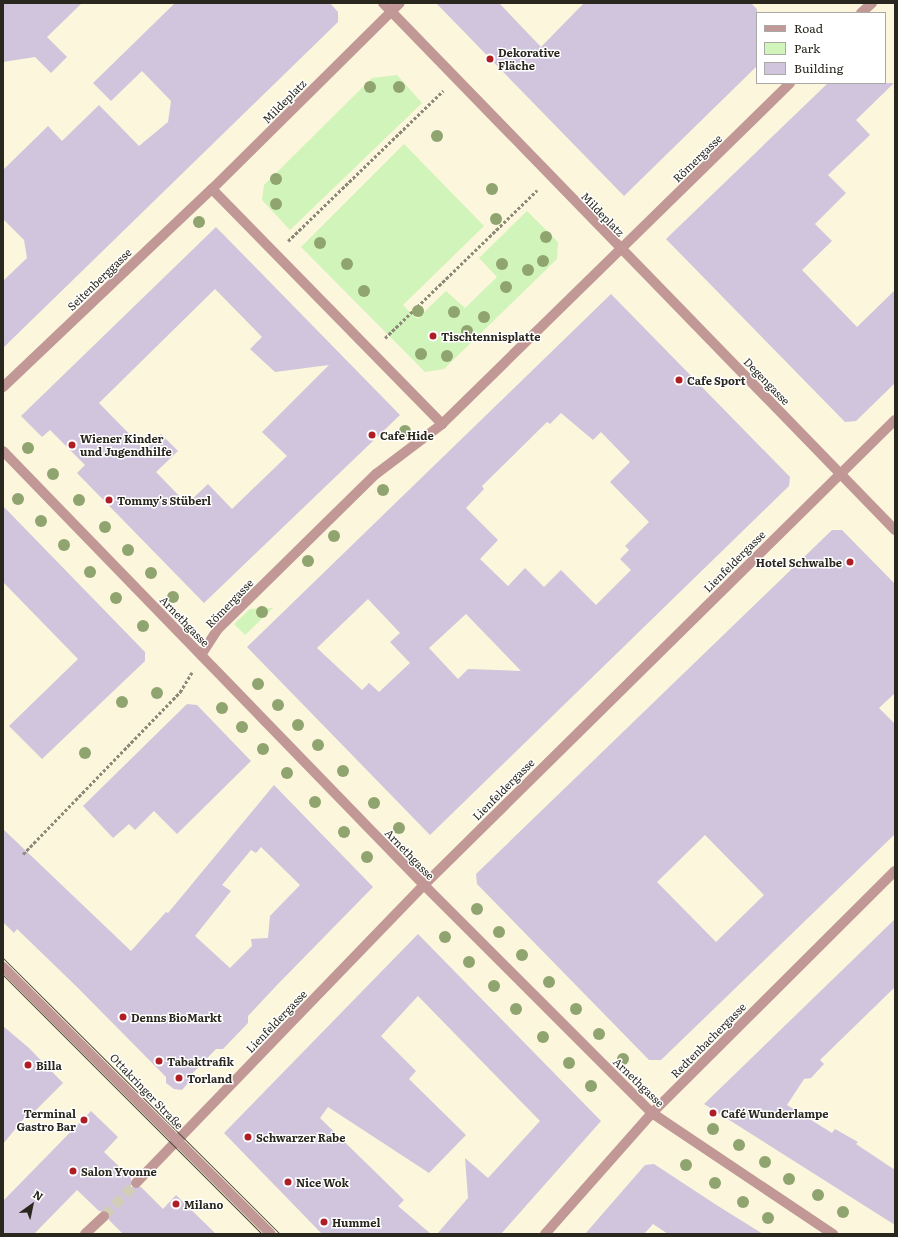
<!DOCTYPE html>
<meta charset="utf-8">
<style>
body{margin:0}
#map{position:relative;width:898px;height:1237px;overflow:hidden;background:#fbf6dc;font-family:Literata,serif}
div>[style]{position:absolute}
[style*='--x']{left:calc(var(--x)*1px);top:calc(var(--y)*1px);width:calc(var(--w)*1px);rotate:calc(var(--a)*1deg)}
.green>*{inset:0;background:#d0f4b9}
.building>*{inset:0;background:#d0c5dd}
.minor-tunnel>*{height:10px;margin-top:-5px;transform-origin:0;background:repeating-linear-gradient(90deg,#d1cdb6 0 10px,transparent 0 15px)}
.path>*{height:2.5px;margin-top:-1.25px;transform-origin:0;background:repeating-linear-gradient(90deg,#8d8978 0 3px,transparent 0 5px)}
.minor>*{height:10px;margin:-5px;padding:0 5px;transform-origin:5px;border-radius:5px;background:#c19896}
.tram>*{height:1px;margin:-0.5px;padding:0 0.5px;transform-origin:0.5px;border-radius:0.5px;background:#49473a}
.trees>*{width:12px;height:12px;margin:-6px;border-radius:50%;background:#90a46f}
.dots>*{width:11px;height:11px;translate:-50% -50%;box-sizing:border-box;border:2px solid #fff;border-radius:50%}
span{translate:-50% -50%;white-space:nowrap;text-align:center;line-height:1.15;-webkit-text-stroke:3px #fff;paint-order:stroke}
.poi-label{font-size:11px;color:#2a281e;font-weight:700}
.left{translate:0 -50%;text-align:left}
.right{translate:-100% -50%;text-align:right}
.street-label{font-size:11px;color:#2a281e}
.frame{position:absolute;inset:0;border:4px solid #2a281e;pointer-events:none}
.legend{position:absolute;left:756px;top:12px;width:130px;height:72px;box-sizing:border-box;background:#fff;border:1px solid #aaa9a5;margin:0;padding:5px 7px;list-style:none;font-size:12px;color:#2a281e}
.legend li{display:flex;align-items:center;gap:8px;height:20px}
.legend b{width:20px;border:1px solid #aaa9a5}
.north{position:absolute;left:12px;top:1185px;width:40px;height:40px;-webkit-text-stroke:3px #fff;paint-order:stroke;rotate:33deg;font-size:11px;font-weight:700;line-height:16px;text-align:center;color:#2a281e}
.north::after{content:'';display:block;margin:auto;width:14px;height:18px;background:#2a281e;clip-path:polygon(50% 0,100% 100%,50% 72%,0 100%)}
</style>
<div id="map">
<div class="green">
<i style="clip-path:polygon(397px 75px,422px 103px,290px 230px,262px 200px,264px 185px,372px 78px)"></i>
<i style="clip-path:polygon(404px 144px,484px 226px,403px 305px,417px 319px,446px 291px,465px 308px,497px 277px,479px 258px,527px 211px,558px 242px,557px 259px,444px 369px,425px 372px,301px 247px)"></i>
<i style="clip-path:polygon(273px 608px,245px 635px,234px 624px,250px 609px)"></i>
</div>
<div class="building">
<i style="clip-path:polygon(3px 3px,82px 3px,47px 37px,67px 57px,51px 73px,35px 57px,3px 62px)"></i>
<i style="clip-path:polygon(175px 3px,330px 3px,338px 12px,338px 22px,3px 348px,3px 281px,27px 258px,24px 240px,3px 219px,3px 170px,48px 126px,62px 141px,99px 105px,139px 146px,168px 122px,171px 101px,142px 71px,111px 101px,93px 83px)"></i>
<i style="clip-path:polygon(436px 3px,499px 3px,541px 47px,584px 3px,751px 3px,757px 9px,757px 66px,624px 196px)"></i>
<i style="clip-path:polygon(828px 83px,894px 83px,856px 120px,870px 135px,828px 175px,846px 193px,815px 224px,832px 241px,802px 270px,857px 327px,895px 290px,895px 383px,856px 421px,845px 422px,666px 239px)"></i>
<i style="clip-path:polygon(evenodd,216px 227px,400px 415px,204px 603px,77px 473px,85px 465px,50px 430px,42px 437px,21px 416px,216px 227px,215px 289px,262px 337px,250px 349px,275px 372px,329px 365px,262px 432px,287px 456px,232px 509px,208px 484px,187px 504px,156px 472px,178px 451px,161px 434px,145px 450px,99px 403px,215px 289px)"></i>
<i style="clip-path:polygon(evenodd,611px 294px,790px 477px,789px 486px,430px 835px,247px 647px,611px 294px,561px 413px,593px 440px,601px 432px,630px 462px,610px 482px,649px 522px,625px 546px,629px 550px,620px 559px,631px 570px,596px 605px,561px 570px,544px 587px,525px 568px,508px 586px,480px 559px,498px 540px,466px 508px,484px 489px,482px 486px,547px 422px,550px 424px,561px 413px,611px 294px,368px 599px,400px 633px,390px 642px,410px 663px,379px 692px,369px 683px,362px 690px,317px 648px,368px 599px,611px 294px,466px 614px,521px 671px,468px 669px,458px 679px,429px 648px,466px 614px)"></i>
<i style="clip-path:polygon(3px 506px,145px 652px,145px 661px,42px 759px,9px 726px,78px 659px,3px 582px)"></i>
<i style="clip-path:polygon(evenodd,832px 530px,842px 530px,895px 584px,895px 693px,879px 708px,895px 724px,895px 834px,661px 1060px,649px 1060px,477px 884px,476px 874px,832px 530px,705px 835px,764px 895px,716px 942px,657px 882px,705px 835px)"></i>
<i style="clip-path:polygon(187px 704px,197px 705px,251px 761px,177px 834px,154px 811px,135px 830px,129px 824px,113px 838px,83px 806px)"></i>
<i style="clip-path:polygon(evenodd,274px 785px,373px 887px,278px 984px,248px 1016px,248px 1023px,223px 1049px,216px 1049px,189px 1077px,189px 1082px,182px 1090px,174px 1089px,166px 1083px,166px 1077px,76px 986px,17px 929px,14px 933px,3px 922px,3px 829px,131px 951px,166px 912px,168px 913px,274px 785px,261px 847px,300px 885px,270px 916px,268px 938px,251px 939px,252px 946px,230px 968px,195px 936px,231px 891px,222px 885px,251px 850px,256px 853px,261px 847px)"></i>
<i style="clip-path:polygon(895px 919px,895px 987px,820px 1060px,824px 1064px,811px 1078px,804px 1079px,787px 1105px,832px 1133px,835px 1129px,858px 1142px,856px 1144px,895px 1170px,895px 1225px,704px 1104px)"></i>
<i style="clip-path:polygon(418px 934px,601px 1121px,501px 1234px,437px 1234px,468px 1198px,465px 1158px,488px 1178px,540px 1121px,418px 996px,381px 1036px,416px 1071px,409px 1079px,466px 1135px,429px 1173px,328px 1107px,320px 1118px,404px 1200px,398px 1206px,431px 1234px,322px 1234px,224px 1133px)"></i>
<i style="clip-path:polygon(3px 1026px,29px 1048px,63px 1083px,32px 1114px,30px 1111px,3px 1144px)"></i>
<i style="clip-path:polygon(91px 1111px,118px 1137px,104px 1152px,131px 1178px,131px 1187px,141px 1187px,163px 1209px,176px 1195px,216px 1234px,123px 1234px,109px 1220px,108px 1211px,99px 1211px,77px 1190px,34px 1234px,3px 1234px,3px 1201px)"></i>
<i style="clip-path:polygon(654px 1164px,718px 1206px,763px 1234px,668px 1234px,653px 1224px,644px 1234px,585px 1234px,645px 1165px)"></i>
</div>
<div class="minor-tunnel">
<i style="--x:104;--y:1216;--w:46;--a:-45.9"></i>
</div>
<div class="path">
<i style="--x:288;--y:241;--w:216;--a:-44.1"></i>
<i style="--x:385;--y:338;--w:212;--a:-44.2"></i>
<i style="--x:23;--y:854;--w:226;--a:-45.9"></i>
<i style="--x:180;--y:692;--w:23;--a:-59"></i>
</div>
<div class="minor">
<i style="--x:383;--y:3;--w:735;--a:45.83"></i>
<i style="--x:861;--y:13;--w:15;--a:-42"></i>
<i style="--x:212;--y:189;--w:329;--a:45.6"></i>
<i style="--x:3;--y:387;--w:288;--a:-43.5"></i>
<i style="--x:212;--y:189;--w:264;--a:-44.7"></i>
<i style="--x:3;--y:451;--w:605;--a:45.87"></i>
<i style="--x:424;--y:885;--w:322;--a:45"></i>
<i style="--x:652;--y:1113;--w:218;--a:33.8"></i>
<i style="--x:201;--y:655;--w:30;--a:-57"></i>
<i style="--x:217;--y:630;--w:223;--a:-44.5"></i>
<i style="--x:376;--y:474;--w:83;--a:-37.1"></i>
<i style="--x:442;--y:424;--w:487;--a:-44.4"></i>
<i style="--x:3;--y:967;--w:378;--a:44.9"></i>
<i style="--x:136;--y:1183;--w:414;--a:-46"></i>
<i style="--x:424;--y:885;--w:662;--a:-44.63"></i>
<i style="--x:85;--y:1234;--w:26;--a:-43"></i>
<i style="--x:545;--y:1234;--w:162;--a:-48.5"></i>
<i style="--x:652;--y:1113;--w:343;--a:-44.9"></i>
</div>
<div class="tram">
<i style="--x:3;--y:958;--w:391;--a:44.9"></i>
<i style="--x:3;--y:975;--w:366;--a:45"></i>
</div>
<div class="trees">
<i style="left:370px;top:87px"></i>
<i style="left:399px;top:87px"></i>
<i style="left:437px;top:136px"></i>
<i style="left:276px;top:179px"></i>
<i style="left:492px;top:189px"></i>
<i style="left:276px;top:204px"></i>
<i style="left:496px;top:219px"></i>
<i style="left:199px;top:222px"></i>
<i style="left:546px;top:237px"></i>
<i style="left:320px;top:243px"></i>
<i style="left:543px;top:261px"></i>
<i style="left:347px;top:264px"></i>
<i style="left:502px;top:264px"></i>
<i style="left:528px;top:270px"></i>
<i style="left:506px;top:287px"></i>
<i style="left:364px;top:291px"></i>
<i style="left:418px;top:311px"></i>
<i style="left:454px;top:312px"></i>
<i style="left:484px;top:317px"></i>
<i style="left:467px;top:331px"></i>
<i style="left:421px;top:354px"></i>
<i style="left:447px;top:356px"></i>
<i style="left:405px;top:431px"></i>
<i style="left:28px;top:448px"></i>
<i style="left:53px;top:474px"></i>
<i style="left:383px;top:490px"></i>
<i style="left:18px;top:499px"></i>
<i style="left:79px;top:500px"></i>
<i style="left:41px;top:521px"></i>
<i style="left:105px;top:527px"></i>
<i style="left:334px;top:536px"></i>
<i style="left:64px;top:545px"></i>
<i style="left:128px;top:550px"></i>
<i style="left:308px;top:561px"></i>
<i style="left:90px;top:572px"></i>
<i style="left:151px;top:573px"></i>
<i style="left:173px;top:597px"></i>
<i style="left:116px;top:598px"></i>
<i style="left:262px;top:612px"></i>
<i style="left:143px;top:626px"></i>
<i style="left:258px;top:684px"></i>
<i style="left:157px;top:693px"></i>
<i style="left:122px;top:702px"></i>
<i style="left:278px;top:705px"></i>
<i style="left:222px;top:708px"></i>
<i style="left:298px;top:725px"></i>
<i style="left:242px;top:727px"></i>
<i style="left:318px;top:745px"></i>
<i style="left:263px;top:749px"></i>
<i style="left:85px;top:753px"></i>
<i style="left:343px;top:771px"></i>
<i style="left:287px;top:773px"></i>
<i style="left:315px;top:802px"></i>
<i style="left:374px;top:803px"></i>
<i style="left:399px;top:828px"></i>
<i style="left:344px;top:832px"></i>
<i style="left:367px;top:857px"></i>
<i style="left:477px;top:909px"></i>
<i style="left:499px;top:932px"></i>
<i style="left:445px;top:937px"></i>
<i style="left:522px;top:955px"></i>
<i style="left:469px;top:962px"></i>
<i style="left:549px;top:982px"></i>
<i style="left:494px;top:986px"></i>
<i style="left:516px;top:1009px"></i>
<i style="left:576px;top:1009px"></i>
<i style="left:599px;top:1034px"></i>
<i style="left:543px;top:1037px"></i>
<i style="left:623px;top:1059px"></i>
<i style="left:569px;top:1063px"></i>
<i style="left:591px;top:1086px"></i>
<i style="left:713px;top:1129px"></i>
<i style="left:739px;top:1145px"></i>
<i style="left:765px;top:1162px"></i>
<i style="left:686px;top:1165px"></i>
<i style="left:789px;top:1179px"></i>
<i style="left:715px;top:1183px"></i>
<i style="left:818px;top:1195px"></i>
<i style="left:743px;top:1202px"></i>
<i style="left:843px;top:1212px"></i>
<i style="left:768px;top:1218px"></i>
</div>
<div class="dots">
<i style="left:490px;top:59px;background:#b01e25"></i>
<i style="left:433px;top:336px;background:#b01e25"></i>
<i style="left:679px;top:380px;background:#b01e25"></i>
<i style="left:372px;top:435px;background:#b01e25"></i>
<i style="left:72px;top:445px;background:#b01e25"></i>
<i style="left:109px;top:500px;background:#b01e25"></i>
<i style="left:850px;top:562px;background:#b01e25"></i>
<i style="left:123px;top:1017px;background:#b01e25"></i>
<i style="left:159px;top:1061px;background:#b01e25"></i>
<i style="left:28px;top:1065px;background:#b01e25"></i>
<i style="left:179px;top:1078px;background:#b01e25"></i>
<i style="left:713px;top:1113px;background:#b01e25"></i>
<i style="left:84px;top:1120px;background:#b01e25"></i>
<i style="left:248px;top:1137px;background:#b01e25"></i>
<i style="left:73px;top:1171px;background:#b01e25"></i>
<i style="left:288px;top:1182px;background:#b01e25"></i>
<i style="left:176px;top:1204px;background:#b01e25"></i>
<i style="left:324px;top:1222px;background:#b01e25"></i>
</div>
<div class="poi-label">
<span class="left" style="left:498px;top:59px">Dekorative<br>Fläche</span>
<span class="left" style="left:441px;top:336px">Tischtennisplatte</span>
<span class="left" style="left:687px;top:380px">Cafe Sport</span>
<span class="left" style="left:380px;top:435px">Cafe Hide</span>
<span class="left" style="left:80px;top:445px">Wiener Kinder<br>und Jugendhilfe</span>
<span class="left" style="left:117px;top:500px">Tommy's Stüberl</span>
<span class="right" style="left:842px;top:562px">Hotel Schwalbe</span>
<span class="left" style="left:131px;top:1017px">Denns BioMarkt</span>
<span class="left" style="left:167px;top:1061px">Tabaktrafik</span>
<span class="left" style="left:36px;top:1065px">Billa</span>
<span class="left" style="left:187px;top:1078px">Torland</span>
<span class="left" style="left:721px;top:1113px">Café Wunderlampe</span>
<span class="right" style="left:76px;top:1120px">Terminal<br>Gastro Bar</span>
<span class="left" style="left:256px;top:1137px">Schwarzer Rabe</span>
<span class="left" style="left:81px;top:1171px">Salon Yvonne</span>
<span class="left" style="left:296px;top:1182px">Nice Wok</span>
<span class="left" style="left:184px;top:1204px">Milano</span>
<span class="left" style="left:332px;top:1222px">Hummel</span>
</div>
<div class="street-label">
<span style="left:284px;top:101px;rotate:-45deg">Mildeplatz</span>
<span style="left:697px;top:158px;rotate:-44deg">Römergasse</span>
<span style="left:603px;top:214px;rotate:46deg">Mildeplatz</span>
<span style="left:99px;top:279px;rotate:-44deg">Seitenberggasse</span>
<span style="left:767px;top:381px;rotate:46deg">Degengasse</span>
<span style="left:734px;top:561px;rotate:-45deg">Lienfeldergasse</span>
<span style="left:229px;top:603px;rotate:-46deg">Römergasse</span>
<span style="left:185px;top:621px;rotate:46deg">Arnethgasse</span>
<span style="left:503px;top:789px;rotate:-45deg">Lienfeldergasse</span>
<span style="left:410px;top:854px;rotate:46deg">Arnethgasse</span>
<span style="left:276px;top:1021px;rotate:-46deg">Lienfeldergasse</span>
<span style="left:708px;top:1040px;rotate:-45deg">Redtenbachergasse</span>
<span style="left:639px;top:1082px;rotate:44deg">Arnethgasse</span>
<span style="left:147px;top:1091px;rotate:46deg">Ottakringer Straße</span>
</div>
<div class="frame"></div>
<ul class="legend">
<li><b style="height:5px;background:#c19896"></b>Road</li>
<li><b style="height:11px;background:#d0f4b9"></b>Park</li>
<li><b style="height:11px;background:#d0c5dd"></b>Building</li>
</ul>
<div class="north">N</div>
</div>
